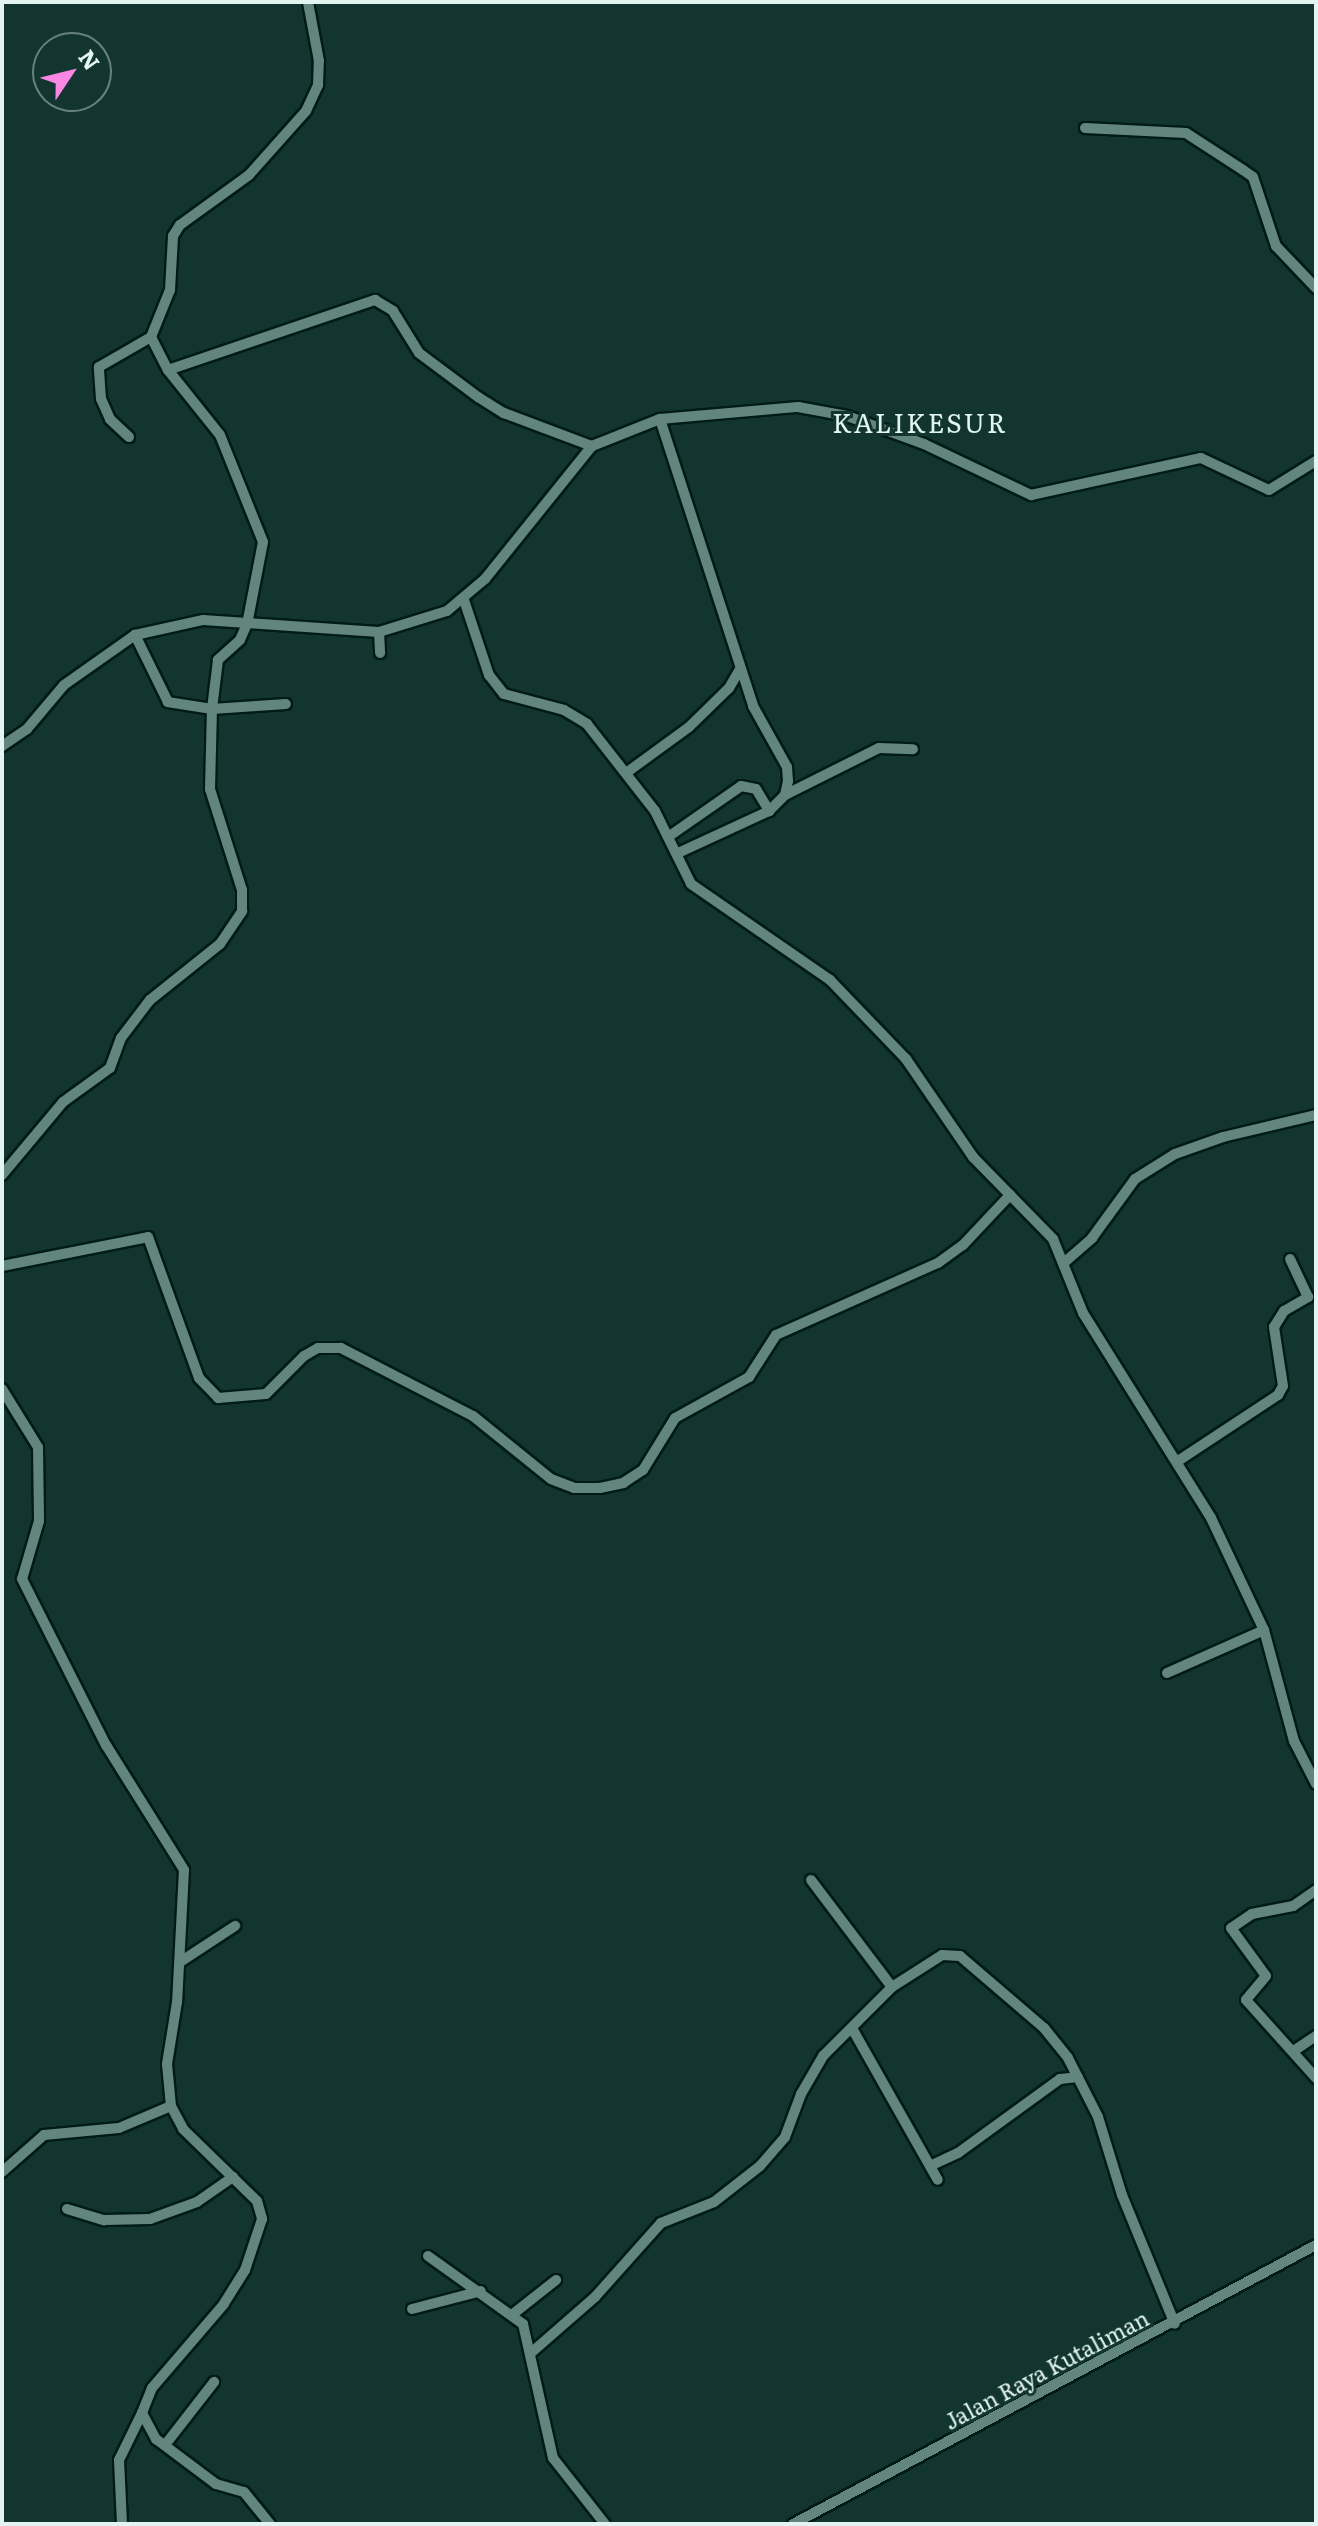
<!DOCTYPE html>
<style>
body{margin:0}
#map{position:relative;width:1318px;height:2526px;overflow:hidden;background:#13352f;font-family:Literata,serif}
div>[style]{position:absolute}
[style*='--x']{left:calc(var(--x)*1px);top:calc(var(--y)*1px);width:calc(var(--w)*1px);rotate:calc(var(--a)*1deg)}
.roads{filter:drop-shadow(2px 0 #021b17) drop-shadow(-2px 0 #021b17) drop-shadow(0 2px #021b17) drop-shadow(0 -2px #021b17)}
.minor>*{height:10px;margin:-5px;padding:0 5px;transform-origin:5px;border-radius:5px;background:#62857d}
span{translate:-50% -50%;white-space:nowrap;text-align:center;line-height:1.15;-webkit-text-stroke:6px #13352f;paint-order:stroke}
.street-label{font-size:22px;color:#e2f5f0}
.quarter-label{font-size:26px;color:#e2f5f0;letter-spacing:2px}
.frame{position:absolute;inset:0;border:4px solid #e2f5f0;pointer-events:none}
.north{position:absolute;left:32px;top:32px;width:80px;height:80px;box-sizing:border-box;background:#13352f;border:2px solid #66827c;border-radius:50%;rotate:55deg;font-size:22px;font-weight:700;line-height:32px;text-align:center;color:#e2f5f0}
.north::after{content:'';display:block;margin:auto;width:28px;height:36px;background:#fb87e5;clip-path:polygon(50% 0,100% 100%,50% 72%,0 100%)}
</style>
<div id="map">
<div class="roads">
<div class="minor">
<i style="--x:1085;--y:128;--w:101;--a:2.8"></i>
<i style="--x:1186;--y:133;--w:68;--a:33"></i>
<i style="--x:1243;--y:170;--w:12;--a:35"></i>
<i style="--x:1253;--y:177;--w:73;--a:71.6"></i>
<i style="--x:1276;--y:246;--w:58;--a:46.4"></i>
<i style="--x:151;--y:337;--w:37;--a:63"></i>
<i style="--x:168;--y:370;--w:83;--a:51.3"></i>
<i style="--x:220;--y:435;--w:115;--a:68.1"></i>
<i style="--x:263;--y:542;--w:84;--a:101"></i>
<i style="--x:247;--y:624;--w:17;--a:114"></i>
<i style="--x:240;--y:640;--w:30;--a:138"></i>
<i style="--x:218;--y:660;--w:49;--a:97"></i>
<i style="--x:212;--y:709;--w:74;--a:-3.9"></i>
<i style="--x:168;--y:370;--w:219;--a:-18.7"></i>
<i style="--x:375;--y:300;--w:21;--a:31"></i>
<i style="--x:393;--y:311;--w:49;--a:58.2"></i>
<i style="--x:419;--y:353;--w:74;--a:36.7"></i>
<i style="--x:478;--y:397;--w:31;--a:32"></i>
<i style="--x:504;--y:413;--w:94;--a:20.6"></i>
<i style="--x:660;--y:419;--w:302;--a:72"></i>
<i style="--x:753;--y:706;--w:70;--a:60.9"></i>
<i style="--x:787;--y:767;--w:14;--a:86"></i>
<i style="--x:788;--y:781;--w:14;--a:102"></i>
<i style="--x:785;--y:795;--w:23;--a:135"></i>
<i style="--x:769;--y:811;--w:102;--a:155.2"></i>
<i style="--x:129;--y:437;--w:26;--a:-137"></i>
<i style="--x:110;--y:419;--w:22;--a:-114"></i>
<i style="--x:101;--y:399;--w:32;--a:-94"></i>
<i style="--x:99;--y:367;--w:60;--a:-30"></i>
<i style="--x:151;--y:337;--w:51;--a:-68"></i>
<i style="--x:170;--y:290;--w:54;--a:-86.8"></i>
<i style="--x:173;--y:236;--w:13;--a:-58"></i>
<i style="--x:180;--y:225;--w:85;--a:-35.9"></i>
<i style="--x:249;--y:175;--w:86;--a:-48.3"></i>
<i style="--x:306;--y:111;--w:29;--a:-65"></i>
<i style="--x:318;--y:85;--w:24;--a:-88"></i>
<i style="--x:319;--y:61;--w:60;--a:-100.6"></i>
<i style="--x:464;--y:600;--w:79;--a:71.6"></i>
<i style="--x:489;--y:675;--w:24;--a:52"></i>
<i style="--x:504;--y:694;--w:62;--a:14.9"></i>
<i style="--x:564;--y:710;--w:27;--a:31"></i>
<i style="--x:587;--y:724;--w:110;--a:52"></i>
<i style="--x:655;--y:811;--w:81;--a:63.7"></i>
<i style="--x:691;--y:884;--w:169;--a:34.6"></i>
<i style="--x:830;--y:980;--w:110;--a:46.1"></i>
<i style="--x:906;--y:1059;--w:119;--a:55.6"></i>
<i style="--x:973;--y:1157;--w:115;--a:45.7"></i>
<i style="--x:1053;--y:1239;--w:80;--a:67.9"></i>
<i style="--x:1083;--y:1313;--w:242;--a:58"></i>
<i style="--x:1211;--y:1518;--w:124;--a:64.7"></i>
<i style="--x:1264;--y:1630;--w:115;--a:74.9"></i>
<i style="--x:1294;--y:1741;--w:48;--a:62.9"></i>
<i style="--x:379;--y:632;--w:21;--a:87"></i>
<i style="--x:2;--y:746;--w:30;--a:-34"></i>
<i style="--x:27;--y:729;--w:57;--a:-49.9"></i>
<i style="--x:64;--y:685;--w:87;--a:-35.2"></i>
<i style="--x:135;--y:635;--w:70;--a:-12.4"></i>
<i style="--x:203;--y:620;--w:176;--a:3.9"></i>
<i style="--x:379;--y:632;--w:71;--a:-17.2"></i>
<i style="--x:447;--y:611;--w:50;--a:-40.1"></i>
<i style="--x:485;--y:579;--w:171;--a:-51.2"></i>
<i style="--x:592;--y:446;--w:73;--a:-21.7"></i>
<i style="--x:660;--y:419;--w:139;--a:-5"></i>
<i style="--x:798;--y:407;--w:50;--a:10.4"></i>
<i style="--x:847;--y:416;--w:82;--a:20"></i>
<i style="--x:924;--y:444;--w:119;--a:25.5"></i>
<i style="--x:1031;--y:495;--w:174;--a:-12.3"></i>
<i style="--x:1201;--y:458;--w:75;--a:25.2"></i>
<i style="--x:1269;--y:490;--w:55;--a:-31.7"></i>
<i style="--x:626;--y:773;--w:78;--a:-36.1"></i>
<i style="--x:689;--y:727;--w:56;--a:-44.3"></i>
<i style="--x:729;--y:688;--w:22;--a:-60"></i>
<i style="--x:785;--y:795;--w:105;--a:-26.6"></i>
<i style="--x:879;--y:748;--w:34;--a:2"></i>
<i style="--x:668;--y:837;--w:89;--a:-34.9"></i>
<i style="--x:741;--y:786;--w:15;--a:11"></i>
<i style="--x:756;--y:789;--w:26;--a:59"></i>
<i style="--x:2;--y:1175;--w:95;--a:-50.1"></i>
<i style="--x:63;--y:1102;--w:58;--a:-35.9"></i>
<i style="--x:110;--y:1068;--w:32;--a:-70"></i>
<i style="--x:121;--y:1038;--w:48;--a:-52.7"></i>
<i style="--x:150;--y:1000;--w:90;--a:-38.7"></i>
<i style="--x:220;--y:944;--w:40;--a:-56"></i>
<i style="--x:242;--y:911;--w:21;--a:-90"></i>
<i style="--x:242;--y:890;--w:106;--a:-107.6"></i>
<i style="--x:210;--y:789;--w:80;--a:-88.6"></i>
<i style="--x:212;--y:709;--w:45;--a:-171"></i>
<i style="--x:168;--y:702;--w:75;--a:-116.2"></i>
<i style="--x:1066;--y:1261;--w:35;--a:-41"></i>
<i style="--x:1092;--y:1238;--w:73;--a:-53.9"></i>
<i style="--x:1135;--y:1179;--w:47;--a:-32"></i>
<i style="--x:1175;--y:1154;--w:51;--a:-19.5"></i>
<i style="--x:1223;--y:1137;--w:96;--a:-13.3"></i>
<i style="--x:2;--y:1266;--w:149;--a:-11.2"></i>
<i style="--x:148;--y:1237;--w:150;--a:70.1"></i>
<i style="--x:199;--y:1378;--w:28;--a:46"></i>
<i style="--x:218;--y:1398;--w:48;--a:-4.8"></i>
<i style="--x:266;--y:1394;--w:54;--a:-45"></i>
<i style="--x:304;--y:1356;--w:16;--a:-30"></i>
<i style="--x:318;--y:1348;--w:23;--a:0"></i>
<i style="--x:341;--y:1348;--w:148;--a:27.3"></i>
<i style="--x:473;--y:1416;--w:100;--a:38.9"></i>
<i style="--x:551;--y:1479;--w:25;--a:21"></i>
<i style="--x:574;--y:1488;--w:26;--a:0"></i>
<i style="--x:600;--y:1488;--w:24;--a:-12"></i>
<i style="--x:623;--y:1483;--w:24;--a:-33"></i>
<i style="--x:643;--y:1470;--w:61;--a:-58.4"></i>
<i style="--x:675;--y:1418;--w:85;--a:-29"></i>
<i style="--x:749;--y:1377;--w:50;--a:-57.3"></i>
<i style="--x:776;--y:1335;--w:177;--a:-24"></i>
<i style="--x:938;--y:1263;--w:31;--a:-36"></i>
<i style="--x:963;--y:1245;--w:69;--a:-46.8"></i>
<i style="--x:2;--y:1389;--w:68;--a:58.2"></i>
<i style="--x:38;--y:1447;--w:74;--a:89.2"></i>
<i style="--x:39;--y:1521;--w:60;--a:106.3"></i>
<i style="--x:22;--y:1579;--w:186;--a:63.2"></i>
<i style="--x:106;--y:1745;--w:147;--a:58"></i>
<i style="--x:184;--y:1870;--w:132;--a:93"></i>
<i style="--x:177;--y:2002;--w:63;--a:99.2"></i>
<i style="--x:167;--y:2064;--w:42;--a:84.6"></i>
<i style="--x:171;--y:2106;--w:26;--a:62"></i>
<i style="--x:183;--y:2129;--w:103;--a:44.2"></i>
<i style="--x:257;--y:2201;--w:19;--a:74"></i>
<i style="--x:262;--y:2219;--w:54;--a:108.4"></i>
<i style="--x:245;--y:2270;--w:40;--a:122"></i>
<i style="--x:224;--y:2304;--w:111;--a:130.6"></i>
<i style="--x:152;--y:2388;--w:27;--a:112"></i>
<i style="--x:142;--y:2413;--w:30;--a:62"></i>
<i style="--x:156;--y:2439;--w:75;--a:36.9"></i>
<i style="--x:216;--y:2484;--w:29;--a:16"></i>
<i style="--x:244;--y:2492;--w:41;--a:50.9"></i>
<i style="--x:1178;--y:1461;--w:120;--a:-33.4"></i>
<i style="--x:1278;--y:1395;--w:10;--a:-61"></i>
<i style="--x:1283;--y:1386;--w:60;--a:-98.7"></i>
<i style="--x:1274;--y:1327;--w:19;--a:-58"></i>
<i style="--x:1284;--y:1311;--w:28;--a:-30"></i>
<i style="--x:1308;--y:1297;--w:42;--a:-115.3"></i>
<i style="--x:1167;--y:1673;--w:106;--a:-23.9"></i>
<i style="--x:811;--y:1880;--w:134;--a:52.9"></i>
<i style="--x:1316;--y:1890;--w:28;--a:145"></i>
<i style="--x:1293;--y:1906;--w:42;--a:169"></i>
<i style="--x:1252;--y:1914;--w:25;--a:146"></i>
<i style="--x:1231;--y:1928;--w:59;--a:53.9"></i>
<i style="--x:1266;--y:1976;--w:31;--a:130"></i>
<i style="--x:1246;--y:2000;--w:105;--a:48.1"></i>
<i style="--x:180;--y:1962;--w:66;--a:-33.2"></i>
<i style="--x:853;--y:2030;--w:172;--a:60.5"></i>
<i style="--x:1295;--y:2050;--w:25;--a:-34"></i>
<i style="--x:930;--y:2166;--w:31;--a:-25"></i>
<i style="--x:958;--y:2153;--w:126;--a:-36"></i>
<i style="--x:1060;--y:2079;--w:18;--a:-6"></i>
<i style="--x:2;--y:2172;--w:56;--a:-41.4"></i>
<i style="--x:44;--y:2135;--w:75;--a:-5.3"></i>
<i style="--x:119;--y:2128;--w:56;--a:-22.9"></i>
<i style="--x:67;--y:2209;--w:39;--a:17"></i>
<i style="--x:104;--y:2220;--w:46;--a:-1.2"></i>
<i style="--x:150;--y:2219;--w:50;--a:-19.9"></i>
<i style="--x:197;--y:2202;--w:44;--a:-34.8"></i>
<i style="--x:428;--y:2256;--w:117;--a:35.6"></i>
<i style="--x:523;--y:2324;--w:137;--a:77.4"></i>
<i style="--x:553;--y:2458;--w:84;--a:51.8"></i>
<i style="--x:412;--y:2309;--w:71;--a:-14.6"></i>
<i style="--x:513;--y:2314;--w:55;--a:-38.3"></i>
<i style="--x:532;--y:2352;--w:84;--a:-41.1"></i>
<i style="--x:595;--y:2297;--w:99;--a:-48.3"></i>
<i style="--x:661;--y:2223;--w:57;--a:-21.6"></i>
<i style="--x:714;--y:2202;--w:58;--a:-38"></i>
<i style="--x:760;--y:2166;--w:38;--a:-49"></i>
<i style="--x:785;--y:2137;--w:46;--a:-69.6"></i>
<i style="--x:801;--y:2094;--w:44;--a:-59.9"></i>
<i style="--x:823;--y:2056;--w:98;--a:-45"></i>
<i style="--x:892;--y:1987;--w:59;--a:-32.6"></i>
<i style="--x:942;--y:1955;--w:18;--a:3"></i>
<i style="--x:960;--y:1956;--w:111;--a:40.6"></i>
<i style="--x:1044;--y:2028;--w:38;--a:51"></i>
<i style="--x:1068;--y:2058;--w:66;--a:63"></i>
<i style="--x:1098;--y:2117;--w:82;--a:72.9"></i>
<i style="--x:1122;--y:2195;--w:139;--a:67.7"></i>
<i style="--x:165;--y:2445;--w:80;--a:-52.1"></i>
<i style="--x:122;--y:2524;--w:64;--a:-92.7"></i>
<i style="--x:119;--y:2460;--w:52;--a:-63.9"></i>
<i style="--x:793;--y:2524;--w:593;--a:-28.08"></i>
</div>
</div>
<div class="street-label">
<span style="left:1046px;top:2369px;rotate:-28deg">Jalan Raya Kutaliman</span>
</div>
<div class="quarter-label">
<span style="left:920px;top:422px">KALIKESUR</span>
</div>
<div class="frame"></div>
<div class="north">N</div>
</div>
